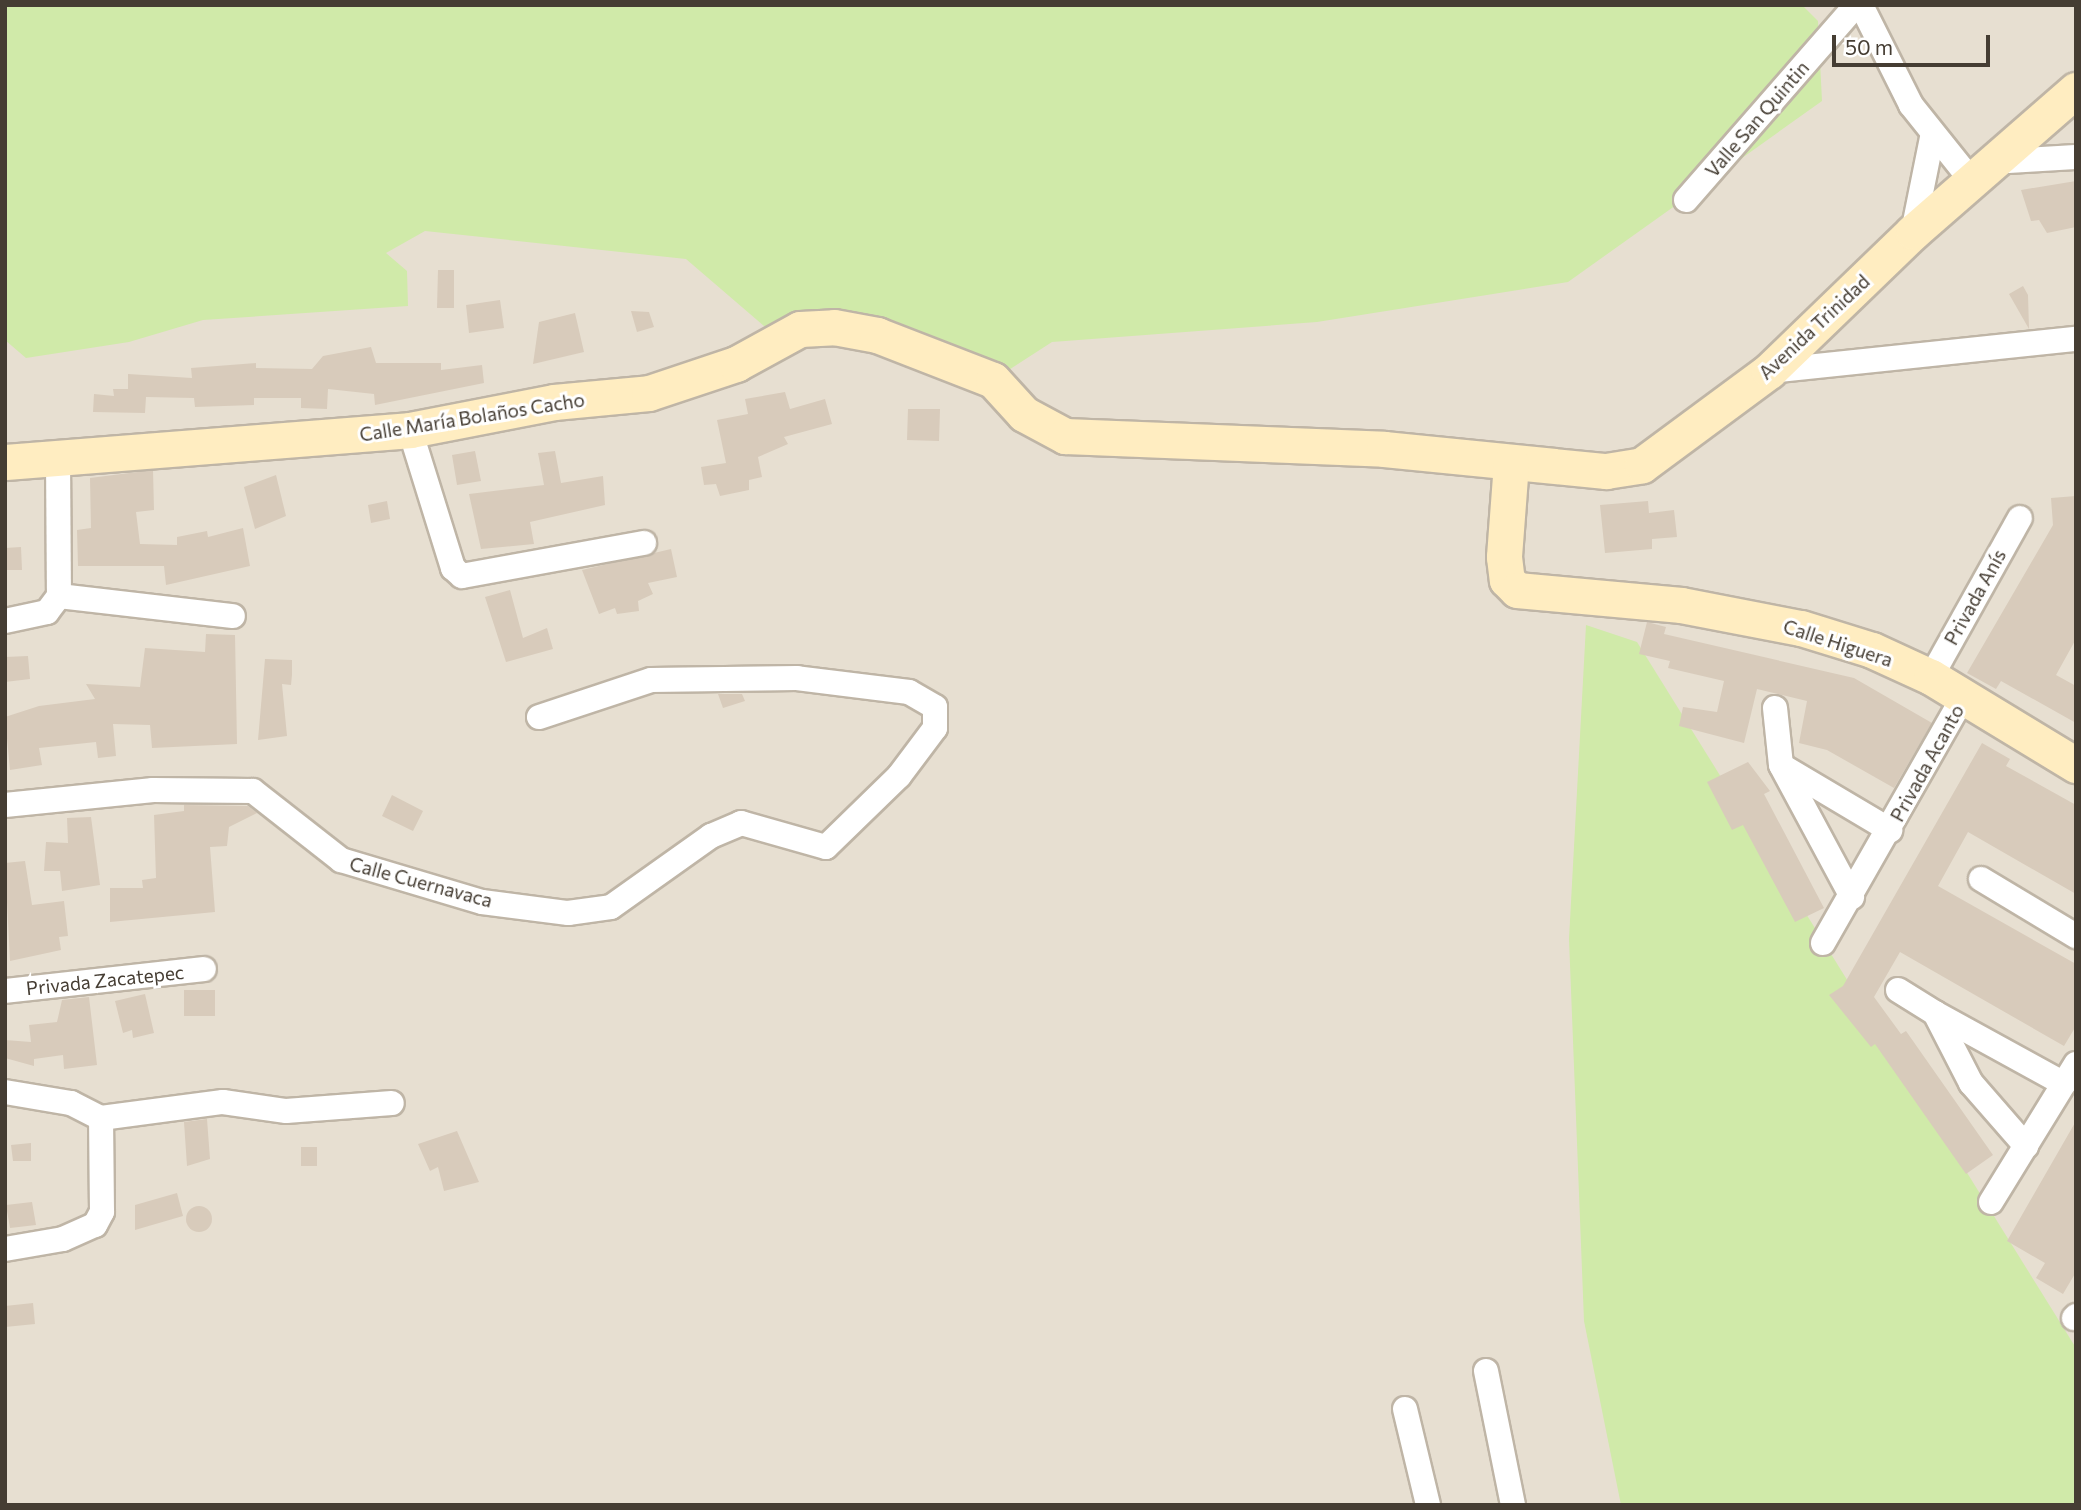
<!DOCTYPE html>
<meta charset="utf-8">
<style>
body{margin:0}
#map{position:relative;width:2081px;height:1510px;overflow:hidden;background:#f3ede3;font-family:Commissioner,sans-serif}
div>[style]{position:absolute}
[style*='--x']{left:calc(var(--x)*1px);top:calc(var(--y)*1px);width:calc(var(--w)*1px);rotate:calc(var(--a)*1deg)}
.residential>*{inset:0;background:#e7dfd1}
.green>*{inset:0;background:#d0eaa9}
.building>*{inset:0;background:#d8cbbb}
.round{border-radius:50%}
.roads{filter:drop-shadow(2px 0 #bfb5a6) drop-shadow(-2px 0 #bfb5a6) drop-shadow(0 2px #bfb5a6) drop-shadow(0 -2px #bfb5a6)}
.street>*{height:24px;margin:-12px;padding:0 12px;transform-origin:12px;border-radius:12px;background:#fff}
.secondary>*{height:35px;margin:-17.5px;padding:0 17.5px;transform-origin:17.5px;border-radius:17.5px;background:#ffedc1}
span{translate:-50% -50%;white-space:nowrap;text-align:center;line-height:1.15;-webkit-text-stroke:6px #fff;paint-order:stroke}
.street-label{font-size:19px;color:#453d33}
.frame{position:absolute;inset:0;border:7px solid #453d33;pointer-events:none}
.scale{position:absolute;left:1832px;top:35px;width:158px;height:32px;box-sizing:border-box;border:4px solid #453d33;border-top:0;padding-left:9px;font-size:21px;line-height:24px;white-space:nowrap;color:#453d33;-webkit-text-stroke:5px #fff;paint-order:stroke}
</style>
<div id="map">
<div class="residential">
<i style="clip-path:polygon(5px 5px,2076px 5px,2076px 1505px,5px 1505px)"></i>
</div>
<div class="green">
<i style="clip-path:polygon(5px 5px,1802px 5px,1818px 21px,1822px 101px,1568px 282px,1317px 322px,1052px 342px,993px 380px,877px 335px,778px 338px,686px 259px,425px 231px,386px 253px,407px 271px,408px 306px,203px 320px,129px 342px,26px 358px,5px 340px)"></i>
<i style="clip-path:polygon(1586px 625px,1637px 642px,2076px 1348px,2076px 1505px,1621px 1505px,1584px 1321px,1569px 939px)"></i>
</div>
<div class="building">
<i style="clip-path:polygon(2076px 181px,2076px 227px,2047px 233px,2039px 220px,2031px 221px,2021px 190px)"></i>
<i style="clip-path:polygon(438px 270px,454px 270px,454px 308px,437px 308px)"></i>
<i style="clip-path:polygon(2023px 286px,2028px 295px,2029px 329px,2009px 294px)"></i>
<i style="clip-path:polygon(500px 300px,504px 328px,469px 333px,466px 305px)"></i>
<i style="clip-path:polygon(631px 311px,649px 312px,654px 327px,637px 332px)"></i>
<i style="clip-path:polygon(575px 313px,584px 352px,533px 364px,539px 322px)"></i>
<i style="clip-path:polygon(371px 347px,376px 363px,441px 363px,441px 370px,482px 365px,484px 383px,375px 405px,374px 394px,328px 389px,327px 409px,301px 408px,301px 398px,254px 398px,254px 405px,195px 407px,194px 398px,146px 397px,145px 413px,93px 412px,94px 394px,114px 396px,113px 389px,128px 389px,128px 374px,192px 378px,191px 368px,256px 363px,256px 368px,312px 369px,323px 356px)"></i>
<i style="clip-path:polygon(785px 392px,790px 409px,825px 399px,832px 424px,784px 437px,788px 444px,758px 457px,762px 477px,749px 480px,749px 490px,720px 496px,716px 484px,704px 485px,701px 467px,726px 463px,717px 420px,748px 414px,745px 399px)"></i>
<i style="clip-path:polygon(908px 409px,940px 409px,939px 441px,907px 440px)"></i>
<i style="clip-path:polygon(475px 451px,481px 481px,457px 485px,452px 455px)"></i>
<i style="clip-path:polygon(555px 451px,561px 483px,603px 476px,605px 505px,530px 522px,534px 544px,481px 549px,469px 494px,544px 485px,538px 453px)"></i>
<i style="clip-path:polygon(153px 470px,154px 510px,136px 512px,140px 544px,177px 545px,177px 537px,207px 531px,208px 537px,243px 528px,250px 566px,166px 585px,164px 566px,78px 566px,77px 530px,91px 528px,90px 478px)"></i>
<i style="clip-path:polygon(276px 475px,286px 516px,255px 529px,244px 487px)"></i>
<i style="clip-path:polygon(2076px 496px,2076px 639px,2056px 675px,2076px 686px,2076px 723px,2001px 681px,1996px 689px,1967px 673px,2053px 525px,2051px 498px)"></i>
<i style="clip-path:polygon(387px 501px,390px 519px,371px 523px,368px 505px)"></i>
<i style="clip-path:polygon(1648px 501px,1649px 513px,1674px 510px,1677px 537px,1652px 539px,1652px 549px,1605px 553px,1600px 505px)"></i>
<i style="clip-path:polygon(21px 547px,22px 570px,5px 570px,5px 548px)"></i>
<i style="clip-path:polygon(671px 549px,677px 577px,648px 583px,653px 594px,638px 601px,639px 611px,617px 614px,615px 608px,599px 614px,582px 570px)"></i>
<i style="clip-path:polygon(510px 590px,523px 638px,547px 628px,553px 649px,506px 662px,485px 597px)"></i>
<i style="clip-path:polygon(1647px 622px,1666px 627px,1664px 634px,1854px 678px,1932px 723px,1894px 788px,1827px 750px,1799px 743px,1807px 701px,1757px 689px,1744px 743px,1679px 726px,1683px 707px,1717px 712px,1724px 681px,1668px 668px,1670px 661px,1639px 654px)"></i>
<i style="clip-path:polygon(206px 634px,235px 635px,237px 744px,152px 748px,150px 725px,113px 724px,116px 756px,98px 758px,96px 742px,39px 748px,42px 765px,10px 770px,5px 717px,39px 706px,95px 699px,86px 684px,140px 687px,145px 648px,205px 652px)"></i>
<i style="clip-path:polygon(28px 656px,30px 679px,5px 682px,5px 657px)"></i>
<i style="clip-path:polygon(265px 659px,292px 660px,292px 675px,291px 685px,282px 684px,287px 736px,258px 740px)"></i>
<i style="clip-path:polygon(718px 694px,742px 694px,745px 701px,723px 708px)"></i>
<i style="clip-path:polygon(1982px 743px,2010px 759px,2006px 766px,2076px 805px,2076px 894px,1968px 832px,1938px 886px,2076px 964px,2076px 1026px,2064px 1046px,1900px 952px,1874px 997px,1901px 1034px,1906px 1031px,1993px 1155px,1966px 1174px,1875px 1044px,1871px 1047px,1829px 995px,1843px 986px)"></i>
<i style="clip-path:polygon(1748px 762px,1770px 791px,1764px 794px,1824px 908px,1795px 922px,1743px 825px,1732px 830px,1707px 782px)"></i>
<i style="clip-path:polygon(392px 795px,423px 811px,413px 831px,382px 816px)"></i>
<i style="clip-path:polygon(184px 805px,248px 806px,257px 813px,229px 827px,227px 846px,210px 847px,215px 912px,110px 922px,110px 888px,143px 888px,142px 880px,156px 878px,154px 815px,184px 811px)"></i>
<i style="clip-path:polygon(91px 817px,100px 885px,62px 891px,60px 871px,44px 871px,46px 842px,68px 843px,67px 818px)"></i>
<i style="clip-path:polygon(25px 861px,32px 905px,64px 901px,68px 936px,59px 937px,61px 950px,10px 961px,5px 863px)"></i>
<i style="clip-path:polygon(184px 990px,215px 990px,215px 1016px,184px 1016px)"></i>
<i style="clip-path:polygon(145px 994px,154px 1033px,133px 1038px,132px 1030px,123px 1033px,115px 1001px)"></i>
<i style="clip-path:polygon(89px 997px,97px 1065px,64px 1069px,63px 1055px,34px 1059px,34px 1066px,5px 1058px,5px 1040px,31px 1042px,29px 1025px,57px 1022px,62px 1000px)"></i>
<i style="clip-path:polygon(207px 1119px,210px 1159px,187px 1166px,184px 1122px)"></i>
<i style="clip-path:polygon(2076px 1121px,2076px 1272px,2063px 1294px,2036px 1278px,2045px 1263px,2007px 1241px)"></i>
<i style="clip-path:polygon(457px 1131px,479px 1182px,444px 1191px,438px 1167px,430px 1171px,418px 1144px)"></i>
<i style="clip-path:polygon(31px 1143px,31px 1161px,13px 1161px,11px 1145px)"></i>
<i style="clip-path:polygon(301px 1147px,317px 1147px,317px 1166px,301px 1166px)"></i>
<i style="clip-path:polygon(177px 1193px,183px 1216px,135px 1230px,135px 1205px)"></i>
<i style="clip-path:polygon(32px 1202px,36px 1225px,10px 1228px,6px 1205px)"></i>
<i class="round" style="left:186px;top:1206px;width:26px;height:26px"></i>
<i style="clip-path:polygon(33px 1303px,35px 1324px,5px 1327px,5px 1306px)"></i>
</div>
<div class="roads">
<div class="street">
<i style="--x:1861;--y:5;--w:112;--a:63.4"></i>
<i style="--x:1911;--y:105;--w:96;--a:51.3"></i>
<i style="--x:1991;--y:162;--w:85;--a:-3.4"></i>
<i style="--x:1686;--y:200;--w:259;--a:-48.9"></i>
<i style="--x:1913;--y:232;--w:96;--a:-78.6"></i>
<i style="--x:1769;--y:371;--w:309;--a:-6"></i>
<i style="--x:410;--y:430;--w:145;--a:72.7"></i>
<i style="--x:453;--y:568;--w:12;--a:42"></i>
<i style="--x:462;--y:576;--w:185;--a:-10.3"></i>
<i style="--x:58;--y:457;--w:139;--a:89.6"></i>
<i style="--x:59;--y:596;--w:175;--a:6.6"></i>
<i style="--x:5;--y:621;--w:43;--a:-12.1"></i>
<i style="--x:47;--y:612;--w:20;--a:-53"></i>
<i style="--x:1931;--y:677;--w:182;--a:-60.8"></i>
<i style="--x:1775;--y:708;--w:57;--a:84"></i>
<i style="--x:1781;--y:765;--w:150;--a:61.7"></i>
<i style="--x:1782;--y:766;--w:126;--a:30.7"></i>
<i style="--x:5;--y:805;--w:149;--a:-5.8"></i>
<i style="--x:153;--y:790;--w:100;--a:0.6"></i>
<i style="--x:253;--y:791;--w:112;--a:38.1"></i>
<i style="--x:341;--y:860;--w:147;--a:16.6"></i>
<i style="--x:482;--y:902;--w:87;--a:7.3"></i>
<i style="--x:568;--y:913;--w:43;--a:-7.9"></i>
<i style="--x:611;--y:907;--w:123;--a:-35.4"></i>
<i style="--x:711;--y:836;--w:33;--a:-23"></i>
<i style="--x:741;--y:823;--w:88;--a:15.8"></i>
<i style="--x:826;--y:847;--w:102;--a:-44.2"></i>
<i style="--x:899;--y:776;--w:60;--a:-53.1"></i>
<i style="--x:935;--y:728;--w:21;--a:-90"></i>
<i style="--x:935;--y:707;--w:30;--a:-150"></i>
<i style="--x:909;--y:692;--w:113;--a:-172.9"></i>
<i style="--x:797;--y:678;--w:146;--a:179.2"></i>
<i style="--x:651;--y:680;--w:118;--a:161.7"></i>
<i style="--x:1981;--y:879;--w:111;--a:31"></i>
<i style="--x:1823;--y:943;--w:284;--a:-60.3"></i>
<i style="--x:1898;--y:990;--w:44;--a:31.9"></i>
<i style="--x:1935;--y:1013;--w:79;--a:62.8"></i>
<i style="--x:1971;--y:1083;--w:84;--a:48.9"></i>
<i style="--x:5;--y:991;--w:200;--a:-6.3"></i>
<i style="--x:1935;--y:1013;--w:147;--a:28.8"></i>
<i style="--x:5;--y:1092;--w:67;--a:9.5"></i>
<i style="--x:71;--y:1103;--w:34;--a:27"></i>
<i style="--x:101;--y:1118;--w:123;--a:-7.5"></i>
<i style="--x:223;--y:1102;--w:64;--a:8.1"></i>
<i style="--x:286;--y:1111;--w:106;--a:-4.3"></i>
<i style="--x:1991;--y:1202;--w:162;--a:-58.4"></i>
<i style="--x:5;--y:1249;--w:59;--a:-9.8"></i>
<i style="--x:63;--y:1239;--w:35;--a:-24"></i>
<i style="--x:95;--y:1225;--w:15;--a:-62"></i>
<i style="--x:102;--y:1212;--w:94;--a:-90.6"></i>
<i style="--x:2074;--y:1318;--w:3;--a:-45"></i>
<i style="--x:1486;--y:1371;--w:137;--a:78.6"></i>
<i style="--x:1405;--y:1409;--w:99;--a:76.5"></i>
</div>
<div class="secondary">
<i style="--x:5;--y:462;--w:406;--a:-4.5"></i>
<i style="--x:410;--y:430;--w:147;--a:-11"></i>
<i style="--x:554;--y:402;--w:95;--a:-5.4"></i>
<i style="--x:649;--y:393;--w:92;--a:-18.4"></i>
<i style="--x:736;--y:364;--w:73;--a:-28.7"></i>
<i style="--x:800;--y:329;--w:34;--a:-3"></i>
<i style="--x:834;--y:327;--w:44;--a:10.5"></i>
<i style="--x:877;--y:335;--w:124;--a:21.2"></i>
<i style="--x:993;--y:380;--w:46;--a:47.6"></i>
<i style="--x:1024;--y:414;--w:47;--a:28.2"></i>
<i style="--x:1065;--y:436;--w:319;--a:2.3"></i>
<i style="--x:1384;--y:449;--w:223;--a:5.7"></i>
<i style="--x:1606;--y:471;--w:36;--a:-9"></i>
<i style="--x:1642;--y:465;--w:158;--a:-36.5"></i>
<i style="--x:1769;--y:371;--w:200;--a:-44"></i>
<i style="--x:1913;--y:232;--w:216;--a:-41.1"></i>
<i style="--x:1511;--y:463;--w:94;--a:94.3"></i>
<i style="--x:1504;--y:557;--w:23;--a:83"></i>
<i style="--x:1507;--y:580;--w:14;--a:45"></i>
<i style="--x:1517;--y:590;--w:165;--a:5.2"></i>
<i style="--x:1681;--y:605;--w:122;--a:10.9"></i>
<i style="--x:1801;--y:628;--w:74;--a:17.2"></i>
<i style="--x:1872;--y:650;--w:65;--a:24.6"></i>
<i style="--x:1931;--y:677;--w:170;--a:31.3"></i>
</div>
</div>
<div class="street-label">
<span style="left:1757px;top:119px;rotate:-49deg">Valle San Quintin</span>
<span style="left:1814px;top:327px;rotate:-43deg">Avenida Trinidad</span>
<span style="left:472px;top:417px;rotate:-9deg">Calle María Bolaños Cacho</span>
<span style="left:1975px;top:597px;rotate:-61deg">Privada Anís</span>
<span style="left:1838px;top:643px;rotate:18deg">Calle Higuera</span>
<span style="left:1927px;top:763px;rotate:-61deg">Privada Acanto</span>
<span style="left:421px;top:882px;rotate:15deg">Calle Cuernavaca</span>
<span style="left:105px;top:980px;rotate:-6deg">Privada Zacatepec</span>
</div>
<div class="frame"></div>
<div class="scale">50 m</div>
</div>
